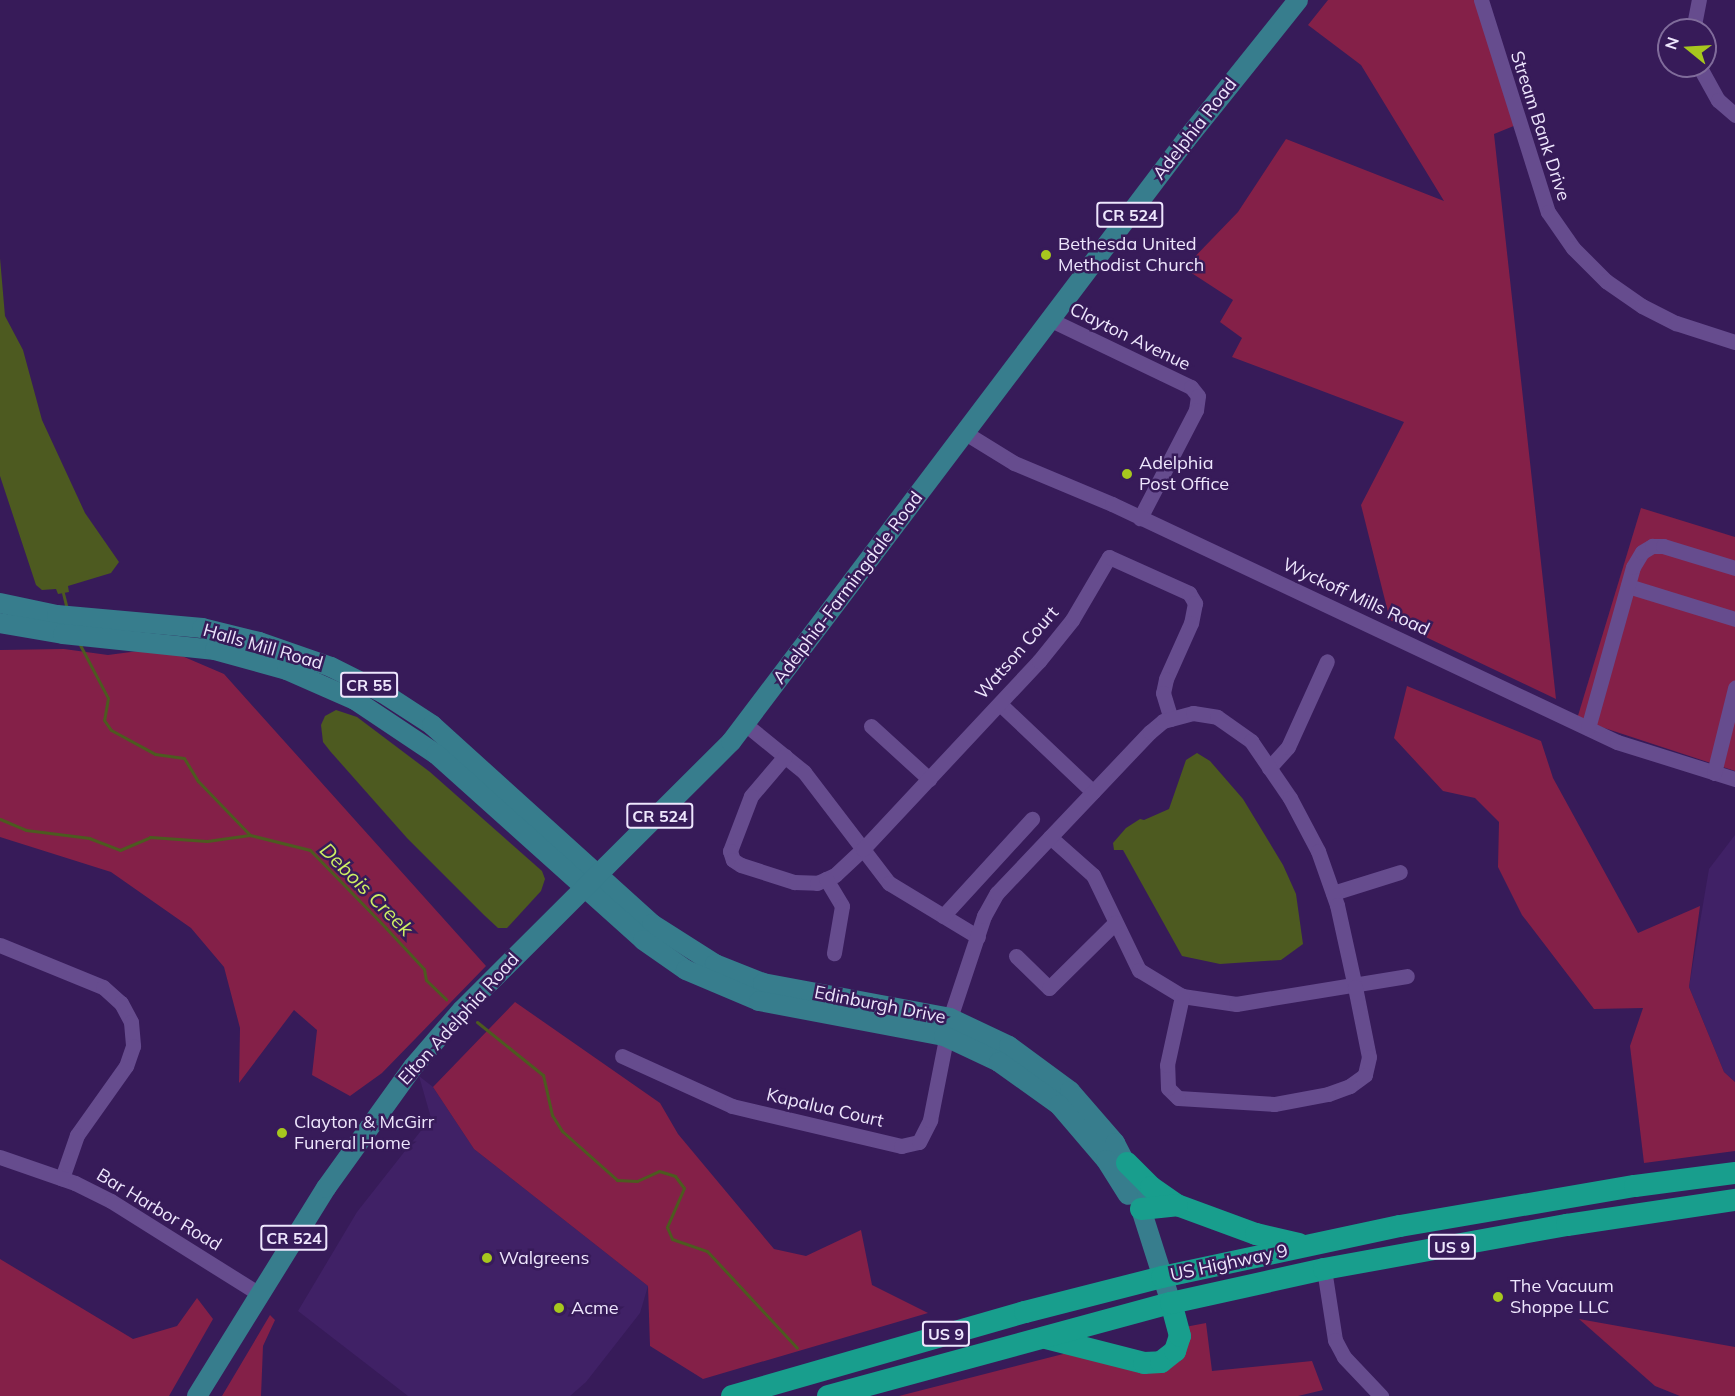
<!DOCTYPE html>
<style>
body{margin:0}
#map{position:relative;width:1735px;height:1396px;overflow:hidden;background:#371b59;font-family:Mulish,sans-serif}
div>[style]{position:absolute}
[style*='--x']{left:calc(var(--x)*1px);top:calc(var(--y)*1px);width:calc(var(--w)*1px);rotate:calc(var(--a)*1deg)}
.built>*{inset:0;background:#402166}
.green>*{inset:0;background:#842048}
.water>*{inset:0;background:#4d5a20}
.stream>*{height:3px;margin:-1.5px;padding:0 1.5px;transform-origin:1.5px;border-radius:1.5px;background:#4d5a20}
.minor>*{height:15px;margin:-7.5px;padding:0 7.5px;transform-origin:7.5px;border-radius:7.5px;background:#664c8e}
.major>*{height:20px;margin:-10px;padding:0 10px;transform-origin:10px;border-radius:10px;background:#377d8d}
.highway>*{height:22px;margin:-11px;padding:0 11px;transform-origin:11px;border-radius:11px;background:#189e8d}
.dots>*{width:16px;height:16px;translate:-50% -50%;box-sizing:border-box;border:3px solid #371b59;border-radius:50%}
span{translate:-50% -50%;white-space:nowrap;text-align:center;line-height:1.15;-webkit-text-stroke:5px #371b59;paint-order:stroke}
.shield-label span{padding:2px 4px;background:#371b59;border:2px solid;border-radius:4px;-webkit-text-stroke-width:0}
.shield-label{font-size:16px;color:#eee6fd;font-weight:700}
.street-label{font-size:18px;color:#eee6fd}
.poi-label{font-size:18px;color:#eee6fd}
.left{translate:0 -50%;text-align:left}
.water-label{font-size:20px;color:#cff063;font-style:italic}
.north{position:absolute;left:1657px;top:18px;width:60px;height:60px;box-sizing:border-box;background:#371b59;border:2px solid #806c9b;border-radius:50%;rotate:288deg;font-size:16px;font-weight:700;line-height:24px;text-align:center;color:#eee6fd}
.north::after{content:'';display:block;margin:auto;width:21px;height:27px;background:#a7c71e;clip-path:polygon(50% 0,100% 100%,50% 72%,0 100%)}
</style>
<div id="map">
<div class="built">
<i style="clip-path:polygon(1735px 835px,1735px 1082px,1724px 1072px,1689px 987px,1709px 869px)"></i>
<i style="clip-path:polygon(419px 1076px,433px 1087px,474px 1149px,648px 1286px,640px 1313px,586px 1382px,570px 1396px,408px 1396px,298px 1311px,357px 1212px,431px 1118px)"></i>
</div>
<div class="green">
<i style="clip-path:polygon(1328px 0,1475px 0,1521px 123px,1494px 134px,1556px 699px,1390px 620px,1361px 505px,1404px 422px,1232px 357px,1242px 338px,1220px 322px,1233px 300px,1184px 268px,1238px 212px,1286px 139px,1444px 201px,1361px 65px,1308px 25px)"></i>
<i style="clip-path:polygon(1641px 508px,1735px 537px,1735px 771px,1577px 719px)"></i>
<i style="clip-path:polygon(64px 649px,108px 655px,146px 650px,182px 656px,224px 674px,486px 966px,382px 1073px,350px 1096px,312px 1075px,317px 1030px,294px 1010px,239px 1083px,240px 1028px,224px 967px,191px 928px,111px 872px,0 837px,0 650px)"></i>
<i style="clip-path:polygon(1407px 686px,1541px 741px,1553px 778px,1638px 933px,1700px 906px,1689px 987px,1724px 1072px,1735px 1082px,1735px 1151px,1644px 1163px,1630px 1046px,1643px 1008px,1594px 1009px,1522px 915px,1498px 867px,1499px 822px,1475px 798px,1443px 791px,1394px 738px)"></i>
<i style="clip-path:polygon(515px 1002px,660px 1103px,678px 1134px,774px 1249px,806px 1256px,861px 1230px,872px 1285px,928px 1313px,703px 1379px,650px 1346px,648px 1286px,474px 1149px,433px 1087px)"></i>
<i style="clip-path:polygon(0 1259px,133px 1339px,177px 1326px,197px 1298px,213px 1319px,169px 1396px,0 1396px)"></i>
<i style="clip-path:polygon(270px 1315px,275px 1320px,263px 1346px,261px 1396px,222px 1396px)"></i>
<i style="clip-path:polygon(1579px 1319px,1735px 1347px,1735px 1396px,1680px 1396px,1655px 1386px)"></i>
<i style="clip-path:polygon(1206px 1323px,1212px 1371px,1312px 1361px,1323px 1390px,1298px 1396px,899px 1396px,1075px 1351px,1147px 1370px,1185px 1327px)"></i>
</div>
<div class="water">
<i style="clip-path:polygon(0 258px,5px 316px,23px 350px,42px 420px,85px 513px,119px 562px,111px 573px,68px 586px,69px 592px,58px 594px,56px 589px,42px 590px,36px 585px,0 476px)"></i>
<i style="clip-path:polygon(336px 710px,357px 717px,430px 772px,542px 871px,545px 879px,541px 891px,507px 928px,498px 928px,484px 915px,407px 838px,330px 751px,323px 742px,321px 725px,325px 716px)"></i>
<i style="clip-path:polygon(1197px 753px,1210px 761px,1243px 799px,1283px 865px,1296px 894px,1303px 944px,1281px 960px,1220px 964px,1182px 956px,1123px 850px,1114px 850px,1113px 843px,1126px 828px,1140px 819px,1144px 820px,1169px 809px,1186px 760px)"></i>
</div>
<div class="stream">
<i style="--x:63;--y:593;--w:16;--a:76"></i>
<i style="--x:79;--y:643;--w:62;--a:62.2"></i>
<i style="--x:108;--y:698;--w:22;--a:100"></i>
<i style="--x:104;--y:720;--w:12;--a:55"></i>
<i style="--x:111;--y:730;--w:50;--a:28.6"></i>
<i style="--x:155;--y:754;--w:29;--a:8"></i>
<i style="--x:184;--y:758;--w:27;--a:59"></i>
<i style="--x:198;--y:781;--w:75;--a:46.1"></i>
<i style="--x:0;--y:819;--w:28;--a:23"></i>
<i style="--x:26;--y:830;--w:64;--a:7.2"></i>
<i style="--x:89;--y:838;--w:33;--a:21"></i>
<i style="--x:120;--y:850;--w:33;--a:-23"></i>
<i style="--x:150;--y:837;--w:57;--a:4"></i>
<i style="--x:207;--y:841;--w:43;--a:-7.9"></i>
<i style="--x:250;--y:835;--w:62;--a:14"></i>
<i style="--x:310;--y:850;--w:109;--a:45.7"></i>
<i style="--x:386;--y:928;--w:56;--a:47.2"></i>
<i style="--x:424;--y:969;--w:11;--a:80"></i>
<i style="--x:426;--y:980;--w:28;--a:44"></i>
<i style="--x:477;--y:1022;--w:85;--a:38.8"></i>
<i style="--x:543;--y:1075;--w:41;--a:77.3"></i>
<i style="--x:552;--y:1115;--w:19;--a:58"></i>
<i style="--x:562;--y:1131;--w:74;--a:41.7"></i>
<i style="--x:617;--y:1180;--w:20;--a:3"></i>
<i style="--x:637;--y:1181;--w:24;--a:-24"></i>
<i style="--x:659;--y:1171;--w:17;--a:17"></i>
<i style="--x:675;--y:1176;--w:15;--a:53"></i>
<i style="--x:684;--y:1188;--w:43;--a:113.6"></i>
<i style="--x:667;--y:1227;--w:13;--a:67"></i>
<i style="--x:672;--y:1239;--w:37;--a:19"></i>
<i style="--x:707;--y:1251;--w:132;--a:47.1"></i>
</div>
<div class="minor">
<i style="--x:1481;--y:0;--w:222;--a:72.5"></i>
<i style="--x:1548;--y:212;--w:44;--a:55.2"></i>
<i style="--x:1573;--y:248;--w:47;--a:45"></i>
<i style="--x:1606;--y:281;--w:44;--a:34.8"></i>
<i style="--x:1642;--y:306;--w:38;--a:27"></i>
<i style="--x:1676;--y:323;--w:62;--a:17.9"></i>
<i style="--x:1693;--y:30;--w:31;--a:-79"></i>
<i style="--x:1699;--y:66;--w:39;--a:61"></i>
<i style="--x:1718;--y:100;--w:23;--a:41"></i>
<i style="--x:1051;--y:320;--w:155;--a:25.6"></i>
<i style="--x:1191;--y:387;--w:11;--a:52"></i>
<i style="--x:1198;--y:396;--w:14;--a:98"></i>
<i style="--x:1196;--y:410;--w:122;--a:117.4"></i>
<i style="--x:967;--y:434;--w:55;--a:31.7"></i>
<i style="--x:1014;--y:463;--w:106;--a:22.7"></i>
<i style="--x:1112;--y:504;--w:558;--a:25.23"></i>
<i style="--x:1617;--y:742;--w:124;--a:17.4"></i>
<i style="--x:1628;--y:586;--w:112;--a:17.1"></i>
<i style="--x:1000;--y:704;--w:128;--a:43.4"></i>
<i style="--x:745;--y:724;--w:76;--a:39.1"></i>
<i style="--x:804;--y:772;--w:140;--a:52.6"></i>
<i style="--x:889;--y:883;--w:104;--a:31.2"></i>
<i style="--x:871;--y:726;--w:79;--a:42.4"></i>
<i style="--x:1588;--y:728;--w:167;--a:-74.4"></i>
<i style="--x:1633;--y:567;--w:17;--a:-59"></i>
<i style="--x:1642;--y:552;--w:12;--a:-31"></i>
<i style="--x:1652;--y:546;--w:11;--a:0"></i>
<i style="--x:1663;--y:546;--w:75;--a:17"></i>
<i style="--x:785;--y:756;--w:52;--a:130.4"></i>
<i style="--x:751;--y:796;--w:59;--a:110.9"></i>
<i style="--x:730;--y:851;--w:9;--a:72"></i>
<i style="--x:733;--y:860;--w:9;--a:32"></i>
<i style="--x:741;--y:865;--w:56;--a:17.8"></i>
<i style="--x:794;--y:882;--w:23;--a:2"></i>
<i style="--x:817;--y:883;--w:20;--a:-24"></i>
<i style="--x:835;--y:875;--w:38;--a:-43"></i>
<i style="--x:863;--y:849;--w:258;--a:-46.9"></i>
<i style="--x:1039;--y:661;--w:53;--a:-51.2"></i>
<i style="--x:1072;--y:620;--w:73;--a:-59.6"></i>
<i style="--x:1109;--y:557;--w:88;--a:24.2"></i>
<i style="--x:1189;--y:593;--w:12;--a:59"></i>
<i style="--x:1195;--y:603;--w:20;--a:101"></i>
<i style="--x:1191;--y:623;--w:61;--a:114.1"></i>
<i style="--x:1166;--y:679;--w:14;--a:102"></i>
<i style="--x:1163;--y:693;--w:27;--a:73"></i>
<i style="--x:1269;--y:768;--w:28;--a:-48"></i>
<i style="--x:1288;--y:747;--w:94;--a:-65.6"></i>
<i style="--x:1714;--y:773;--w:88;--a:-76.1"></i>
<i style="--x:1050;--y:837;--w:57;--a:41.5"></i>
<i style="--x:1093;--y:875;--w:106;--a:64.2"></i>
<i style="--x:1139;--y:970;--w:50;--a:31.2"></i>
<i style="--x:1182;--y:996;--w:55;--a:8.4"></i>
<i style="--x:1236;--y:1004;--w:173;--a:-9.3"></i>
<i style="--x:826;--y:879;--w:31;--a:59"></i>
<i style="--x:842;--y:906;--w:48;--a:99.7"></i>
<i style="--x:1333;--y:893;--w:70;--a:-17.4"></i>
<i style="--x:943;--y:916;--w:132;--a:-47.5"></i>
<i style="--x:0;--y:945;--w:111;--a:22.2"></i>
<i style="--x:103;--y:987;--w:24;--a:42"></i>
<i style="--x:121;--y:1003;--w:21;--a:62"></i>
<i style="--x:131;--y:1022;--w:24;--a:85"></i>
<i style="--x:133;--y:1046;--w:21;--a:109"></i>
<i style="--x:126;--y:1066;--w:85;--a:125.4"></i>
<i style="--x:77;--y:1135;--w:46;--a:109.2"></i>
<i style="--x:1016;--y:956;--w:46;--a:44.1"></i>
<i style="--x:1049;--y:988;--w:93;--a:-44.6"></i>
<i style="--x:622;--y:1056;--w:121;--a:24.4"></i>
<i style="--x:732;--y:1106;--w:174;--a:13.3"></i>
<i style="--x:901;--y:1146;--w:18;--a:-13"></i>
<i style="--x:919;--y:1142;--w:25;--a:-63"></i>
<i style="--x:930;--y:1120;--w:104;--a:-78.9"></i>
<i style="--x:950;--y:1018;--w:108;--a:-71.6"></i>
<i style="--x:984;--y:916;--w:26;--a:-61"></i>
<i style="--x:997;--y:893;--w:222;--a:-46.5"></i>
<i style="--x:1150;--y:732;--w:17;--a:-40"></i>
<i style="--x:1163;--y:721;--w:31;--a:-15"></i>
<i style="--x:1193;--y:713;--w:24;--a:9"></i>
<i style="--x:1217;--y:717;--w:42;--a:35.2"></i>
<i style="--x:1251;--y:741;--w:69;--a:55.6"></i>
<i style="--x:1290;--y:798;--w:60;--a:62.2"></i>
<i style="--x:1318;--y:851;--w:57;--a:70.6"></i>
<i style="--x:1337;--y:905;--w:84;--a:77.6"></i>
<i style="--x:1355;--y:987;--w:71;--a:78.7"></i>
<i style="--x:1369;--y:1057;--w:18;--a:103"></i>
<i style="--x:1365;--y:1075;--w:19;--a:144"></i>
<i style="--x:1350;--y:1086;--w:23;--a:160"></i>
<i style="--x:1328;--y:1094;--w:55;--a:169.5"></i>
<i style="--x:1274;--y:1104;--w:96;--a:-176.4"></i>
<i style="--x:1178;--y:1098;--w:14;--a:-135"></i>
<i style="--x:1168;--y:1088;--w:23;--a:-92"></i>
<i style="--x:1167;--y:1065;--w:71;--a:-77.7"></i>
<i style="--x:0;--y:1157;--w:79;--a:19.1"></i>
<i style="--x:75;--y:1183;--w:40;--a:26.6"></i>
<i style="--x:111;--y:1201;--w:175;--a:32.1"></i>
<i style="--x:1324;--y:1269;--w:72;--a:81.2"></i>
<i style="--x:1335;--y:1340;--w:19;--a:62"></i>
<i style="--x:1344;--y:1357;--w:54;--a:46.5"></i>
</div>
<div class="major">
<i style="--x:0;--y:603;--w:58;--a:11.9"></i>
<i style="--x:57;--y:615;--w:146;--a:5.1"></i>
<i style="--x:202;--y:628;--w:59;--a:13.8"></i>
<i style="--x:259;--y:642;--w:76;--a:19.1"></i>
<i style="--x:331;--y:667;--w:58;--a:26.6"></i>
<i style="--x:383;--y:693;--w:59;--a:33.1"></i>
<i style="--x:432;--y:725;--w:297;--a:42.1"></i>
<i style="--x:652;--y:924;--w:75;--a:32.4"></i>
<i style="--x:715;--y:964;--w:52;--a:21.6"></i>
<i style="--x:763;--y:983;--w:190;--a:10.6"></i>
<i style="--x:950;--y:1018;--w:65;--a:25.4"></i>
<i style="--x:1009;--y:1046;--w:76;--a:36.4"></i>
<i style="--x:1070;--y:1091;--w:69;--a:49.1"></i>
<i style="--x:1115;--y:1143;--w:59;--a:62.6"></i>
<i style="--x:1142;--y:1195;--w:14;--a:94"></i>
<i style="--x:1141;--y:1209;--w:99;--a:72.3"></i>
<i style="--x:0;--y:623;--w:64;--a:9.9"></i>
<i style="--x:63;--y:634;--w:153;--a:6"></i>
<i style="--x:215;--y:650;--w:75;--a:15.5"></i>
<i style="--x:287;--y:670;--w:74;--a:23.8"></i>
<i style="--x:355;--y:700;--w:97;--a:33.7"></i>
<i style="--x:436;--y:754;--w:278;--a:41.9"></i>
<i style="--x:643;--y:940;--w:52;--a:34.9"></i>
<i style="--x:686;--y:970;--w:79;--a:23"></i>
<i style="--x:759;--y:1001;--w:188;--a:10.7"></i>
<i style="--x:944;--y:1036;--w:61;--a:25.3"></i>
<i style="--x:999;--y:1062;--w:74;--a:35.6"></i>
<i style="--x:1059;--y:1105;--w:72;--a:49.5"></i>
<i style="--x:1106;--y:1160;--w:41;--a:57.8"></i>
<i style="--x:197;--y:1396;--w:245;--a:-58.2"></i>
<i style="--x:326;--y:1188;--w:149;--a:-54.3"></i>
<i style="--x:413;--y:1067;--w:75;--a:-49.3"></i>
<i style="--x:462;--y:1010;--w:380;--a:-44.9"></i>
<i style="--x:731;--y:742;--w:755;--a:-52.92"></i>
<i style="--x:1186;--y:140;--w:179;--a:-51.3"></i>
</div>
<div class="highway">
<i style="--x:1127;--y:1163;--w:34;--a:45"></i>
<i style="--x:1151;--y:1187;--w:32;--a:35"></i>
<i style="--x:1177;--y:1205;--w:84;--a:20.2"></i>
<i style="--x:1256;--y:1234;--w:44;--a:13.1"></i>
<i style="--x:1141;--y:1209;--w:36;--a:-6"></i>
<i style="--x:1046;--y:1338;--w:101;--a:14.3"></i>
<i style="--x:1144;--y:1363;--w:17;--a:-3"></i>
<i style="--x:1161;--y:1362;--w:18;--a:-38"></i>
<i style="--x:1175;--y:1351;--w:16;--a:-72"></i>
<i style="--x:1180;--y:1336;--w:34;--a:-105"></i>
<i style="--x:732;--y:1396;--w:305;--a:-16"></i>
<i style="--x:1025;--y:1312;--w:141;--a:-14.3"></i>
<i style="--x:1162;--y:1277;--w:243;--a:-12.1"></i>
<i style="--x:1400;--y:1226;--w:238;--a:-9.7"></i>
<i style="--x:1635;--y:1186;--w:101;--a:-7.4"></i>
<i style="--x:828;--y:1396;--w:355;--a:-15.2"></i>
<i style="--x:1171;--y:1303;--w:157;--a:-12.5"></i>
<i style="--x:1324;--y:1269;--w:247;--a:-10.3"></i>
<i style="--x:1567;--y:1225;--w:170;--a:-8.5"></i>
</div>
<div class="dots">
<i style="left:1046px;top:255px;background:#a7c71e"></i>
<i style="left:1127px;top:474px;background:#a7c71e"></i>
<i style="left:282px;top:1133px;background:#a7c71e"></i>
<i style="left:487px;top:1258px;background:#a7c71e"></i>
<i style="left:1498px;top:1297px;background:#a7c71e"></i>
<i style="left:559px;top:1308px;background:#a7c71e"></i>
</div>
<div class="shield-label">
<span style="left:1130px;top:215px">CR 524</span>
<span style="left:369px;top:685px">CR 55</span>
<span style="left:660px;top:816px">CR 524</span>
<span style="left:294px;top:1238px">CR 524</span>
<span style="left:1452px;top:1247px">US 9</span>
<span style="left:946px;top:1334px">US 9</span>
</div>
<div class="street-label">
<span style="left:1540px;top:126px;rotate:72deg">Stream Bank Drive</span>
<span style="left:1195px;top:129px;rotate:-52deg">Adelphia Road</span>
<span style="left:1130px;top:337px;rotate:26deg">Clayton Avenue</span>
<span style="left:848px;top:588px;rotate:-53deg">Adelphia-Farmingdale Road</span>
<span style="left:1356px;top:597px;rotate:25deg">Wyckoff Mills Road</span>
<span style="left:263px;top:647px;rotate:16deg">Halls Mill Road</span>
<span style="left:1017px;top:653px;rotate:-49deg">Watson Court</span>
<span style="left:880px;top:1005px;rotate:11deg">Edinburgh Drive</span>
<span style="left:459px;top:1019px;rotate:-48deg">Elton Adelphia Road</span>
<span style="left:825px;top:1108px;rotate:13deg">Kapalua Court</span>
<span style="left:159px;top:1210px;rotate:31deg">Bar Harbor Road</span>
<span style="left:1229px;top:1263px;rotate:-12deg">US Highway 9</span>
</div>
<div class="poi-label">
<span class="left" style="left:1058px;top:255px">Bethesda United<br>Methodist Church</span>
<span class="left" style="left:1139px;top:474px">Adelphia<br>Post Office</span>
<span class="left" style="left:294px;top:1133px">Clayton &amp; McGirr<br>Funeral Home</span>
<span class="left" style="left:499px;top:1258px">Walgreens</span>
<span class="left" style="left:1510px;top:1297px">The Vacuum<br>Shoppe LLC</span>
<span class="left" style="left:571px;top:1308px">Acme</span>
</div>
<div class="water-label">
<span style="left:367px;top:889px;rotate:45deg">Debois Creek</span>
</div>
<div class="north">N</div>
</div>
